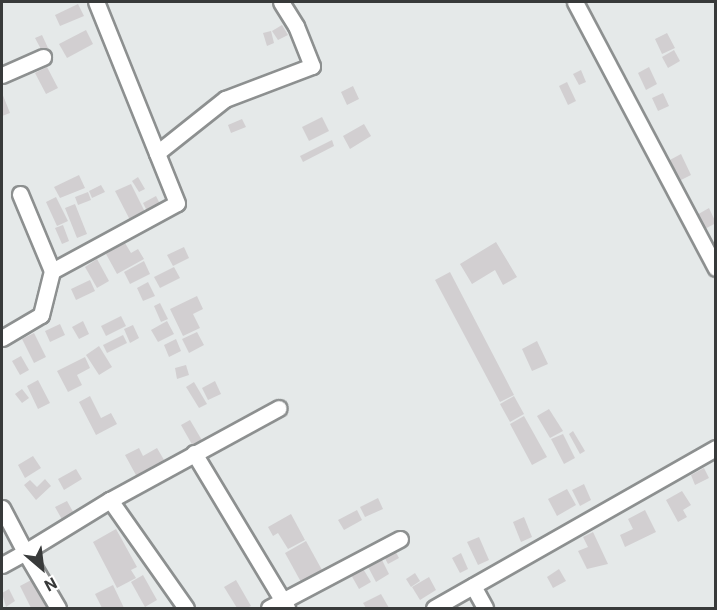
<!DOCTYPE html>
<style>
body{margin:0}
#map{position:relative;width:717px;height:610px;overflow:hidden;background:#e5e9e9;font-family:Roboto,sans-serif}
div>[style]{position:absolute}
[style*='--x']{left:calc(var(--x)*1px);top:calc(var(--y)*1px);width:calc(var(--w)*1px);rotate:calc(var(--a)*1deg)}
.building>*{inset:0;background:#d2cfd1}
.roads{filter:drop-shadow(2px 0 #8d9090) drop-shadow(-2px 0 #8d9090) drop-shadow(0 2px #8d9090) drop-shadow(0 -2px #8d9090)}
.street>*{height:15px;margin:-7.5px;padding:0 7.5px;transform-origin:7.5px;border-radius:7.5px;background:#fff}
span{translate:-50% -50%;white-space:nowrap;text-align:center;line-height:1.15;-webkit-text-stroke:5px #fff;paint-order:stroke}
.frame{position:absolute;inset:0;border:3px solid #383a3a;pointer-events:none}
.north{position:absolute;left:12px;top:538px;width:60px;height:60px;-webkit-text-stroke:4px #fff;paint-order:stroke;rotate:152deg;font-size:16px;font-weight:700;line-height:24px;text-align:center;color:#383a3a}
.north::after{content:'';display:block;margin:auto;width:21px;height:27px;background:#383a3a;clip-path:polygon(50% 0,100% 100%,50% 72%,0 100%)}
</style>
<div id="map">
<div class="building">
<i style="clip-path:polygon(78px 4px,84px 16px,60px 26px,55px 15px)"></i>
<i style="clip-path:polygon(282px 25px,288px 35px,278px 40px,272px 31px)"></i>
<i style="clip-path:polygon(86px 30px,93px 44px,67px 58px,59px 44px)"></i>
<i style="clip-path:polygon(271px 31px,274px 43px,267px 46px,263px 33px)"></i>
<i style="clip-path:polygon(667px 33px,675px 48px,662px 54px,655px 39px)"></i>
<i style="clip-path:polygon(42px 35px,48px 48px,42px 51px,35px 38px)"></i>
<i style="clip-path:polygon(674px 50px,680px 61px,668px 68px,662px 57px)"></i>
<i style="clip-path:polygon(47px 67px,58px 88px,46px 94px,35px 73px)"></i>
<i style="clip-path:polygon(649px 67px,657px 84px,646px 90px,638px 73px)"></i>
<i style="clip-path:polygon(581px 70px,586px 82px,579px 85px,573px 74px)"></i>
<i style="clip-path:polygon(567px 82px,576px 101px,568px 105px,559px 86px)"></i>
<i style="clip-path:polygon(353px 86px,359px 99px,347px 105px,341px 92px)"></i>
<i style="clip-path:polygon(2px 93px,10px 113px,2px 116px)"></i>
<i style="clip-path:polygon(663px 93px,669px 106px,658px 111px,652px 98px)"></i>
<i style="clip-path:polygon(322px 117px,329px 131px,309px 141px,302px 127px)"></i>
<i style="clip-path:polygon(242px 119px,246px 127px,231px 133px,228px 125px)"></i>
<i style="clip-path:polygon(364px 124px,371px 136px,350px 149px,343px 136px)"></i>
<i style="clip-path:polygon(332px 140px,334px 146px,303px 162px,300px 156px)"></i>
<i style="clip-path:polygon(681px 154px,691px 175px,679px 181px,668px 161px)"></i>
<i style="clip-path:polygon(79px 175px,85px 188px,60px 198px,54px 187px)"></i>
<i style="clip-path:polygon(138px 177px,145px 189px,139px 192px,132px 181px)"></i>
<i style="clip-path:polygon(131px 184px,145px 212px,130px 220px,115px 191px)"></i>
<i style="clip-path:polygon(101px 185px,105px 192px,92px 198px,89px 191px)"></i>
<i style="clip-path:polygon(88px 192px,91px 200px,78px 205px,75px 197px)"></i>
<i style="clip-path:polygon(156px 196px,163px 210px,150px 217px,143px 203px)"></i>
<i style="clip-path:polygon(56px 197px,68px 221px,57px 226px,46px 202px)"></i>
<i style="clip-path:polygon(75px 204px,87px 234px,77px 238px,65px 208px)"></i>
<i style="clip-path:polygon(709px 208px,716px 223px,703px 230px,695px 216px)"></i>
<i style="clip-path:polygon(63px 225px,69px 241px,62px 244px,55px 228px)"></i>
<i style="clip-path:polygon(496px 242px,517px 277px,503px 285px,495px 270px,472px 284px,460px 264px)"></i>
<i style="clip-path:polygon(125px 243px,131px 253px,138px 249px,144px 259px,117px 274px,106px 254px)"></i>
<i style="clip-path:polygon(184px 247px,189px 258px,173px 266px,167px 255px)"></i>
<i style="clip-path:polygon(97px 259px,109px 281px,97px 288px,85px 267px)"></i>
<i style="clip-path:polygon(144px 261px,150px 274px,130px 284px,124px 272px)"></i>
<i style="clip-path:polygon(174px 267px,180px 278px,160px 288px,154px 277px)"></i>
<i style="clip-path:polygon(450px 272px,514px 395px,500px 402px,435px 280px)"></i>
<i style="clip-path:polygon(90px 280px,95px 291px,76px 300px,71px 289px)"></i>
<i style="clip-path:polygon(148px 282px,155px 296px,143px 301px,137px 288px)"></i>
<i style="clip-path:polygon(197px 296px,203px 309px,193px 314px,200px 328px,183px 336px,170px 309px)"></i>
<i style="clip-path:polygon(160px 303px,168px 319px,161px 322px,154px 306px)"></i>
<i style="clip-path:polygon(121px 316px,126px 326px,106px 336px,101px 326px)"></i>
<i style="clip-path:polygon(83px 321px,89px 334px,79px 339px,72px 327px)"></i>
<i style="clip-path:polygon(167px 321px,174px 334px,158px 342px,151px 330px)"></i>
<i style="clip-path:polygon(60px 324px,65px 335px,50px 342px,45px 331px)"></i>
<i style="clip-path:polygon(133px 325px,139px 338px,130px 343px,124px 329px)"></i>
<i style="clip-path:polygon(197px 332px,204px 345px,189px 353px,182px 339px)"></i>
<i style="clip-path:polygon(34px 333px,46px 357px,34px 363px,22px 339px)"></i>
<i style="clip-path:polygon(123px 335px,127px 343px,107px 353px,103px 345px)"></i>
<i style="clip-path:polygon(176px 339px,181px 351px,169px 357px,164px 345px)"></i>
<i style="clip-path:polygon(537px 341px,548px 364px,532px 371px,522px 349px)"></i>
<i style="clip-path:polygon(99px 346px,112px 367px,99px 375px,86px 355px)"></i>
<i style="clip-path:polygon(21px 356px,29px 370px,20px 375px,12px 361px)"></i>
<i style="clip-path:polygon(85px 357px,90px 368px,77px 375px,82px 385px,68px 392px,57px 371px)"></i>
<i style="clip-path:polygon(186px 365px,189px 375px,177px 379px,175px 368px)"></i>
<i style="clip-path:polygon(38px 380px,50px 403px,38px 409px,27px 386px)"></i>
<i style="clip-path:polygon(215px 381px,221px 394px,208px 400px,202px 388px)"></i>
<i style="clip-path:polygon(194px 382px,207px 404px,199px 408px,186px 387px)"></i>
<i style="clip-path:polygon(22px 389px,29px 398px,22px 403px,15px 394px)"></i>
<i style="clip-path:polygon(90px 396px,101px 418px,111px 413px,117px 424px,96px 435px,79px 402px)"></i>
<i style="clip-path:polygon(514px 396px,524px 414px,510px 422px,500px 404px)"></i>
<i style="clip-path:polygon(549px 409px,563px 431px,550px 438px,537px 416px)"></i>
<i style="clip-path:polygon(524px 416px,547px 457px,532px 465px,510px 424px)"></i>
<i style="clip-path:polygon(190px 420px,203px 442px,194px 448px,181px 425px)"></i>
<i style="clip-path:polygon(573px 431px,585px 451px,580px 454px,569px 434px)"></i>
<i style="clip-path:polygon(563px 434px,575px 458px,564px 464px,551px 439px)"></i>
<i style="clip-path:polygon(139px 448px,143px 456px,157px 448px,167px 465px,137px 477px,125px 455px)"></i>
<i style="clip-path:polygon(33px 456px,41px 468px,25px 478px,18px 465px)"></i>
<i style="clip-path:polygon(704px 468px,709px 478px,695px 485px,691px 475px)"></i>
<i style="clip-path:polygon(76px 469px,82px 479px,64px 490px,58px 479px)"></i>
<i style="clip-path:polygon(45px 479px,51px 486px,36px 500px,24px 485px,30px 480px,37px 487px)"></i>
<i style="clip-path:polygon(584px 484px,591px 500px,580px 506px,572px 490px)"></i>
<i style="clip-path:polygon(567px 489px,576px 505px,557px 516px,548px 499px)"></i>
<i style="clip-path:polygon(682px 491px,691px 505px,683px 510px,687px 517px,678px 522px,666px 500px)"></i>
<i style="clip-path:polygon(378px 498px,383px 509px,365px 517px,360px 507px)"></i>
<i style="clip-path:polygon(67px 501px,76px 517px,64px 523px,55px 507px)"></i>
<i style="clip-path:polygon(357px 510px,362px 520px,344px 530px,338px 520px)"></i>
<i style="clip-path:polygon(645px 510px,656px 532px,625px 547px,620px 535px,633px 529px,628px 519px)"></i>
<i style="clip-path:polygon(291px 514px,305px 540px,288px 549px,278px 533px,273px 536px,268px 527px)"></i>
<i style="clip-path:polygon(524px 517px,532px 537px,521px 542px,513px 522px)"></i>
<i style="clip-path:polygon(116px 529px,137px 567px,131px 570px,136px 578px,117px 588px,93px 542px)"></i>
<i style="clip-path:polygon(593px 532px,608px 564px,587px 569px,578px 551px,588px 547px,583px 537px)"></i>
<i style="clip-path:polygon(479px 537px,489px 560px,478px 565px,467px 542px)"></i>
<i style="clip-path:polygon(306px 541px,322px 570px,301px 582px,285px 553px)"></i>
<i style="clip-path:polygon(392px 545px,399px 558px,388px 564px,381px 551px)"></i>
<i style="clip-path:polygon(461px 553px,468px 569px,460px 573px,452px 558px)"></i>
<i style="clip-path:polygon(380px 556px,389px 574px,376px 582px,366px 563px)"></i>
<i style="clip-path:polygon(362px 567px,371px 582px,359px 589px,350px 573px)"></i>
<i style="clip-path:polygon(559px 569px,566px 581px,553px 588px,547px 577px)"></i>
<i style="clip-path:polygon(415px 573px,420px 581px,411px 587px,406px 579px)"></i>
<i style="clip-path:polygon(143px 575px,157px 600px,145px 607px,131px 582px)"></i>
<i style="clip-path:polygon(429px 577px,436px 590px,420px 600px,412px 587px)"></i>
<i style="clip-path:polygon(35px 578px,52px 608px,31px 608px,20px 586px)"></i>
<i style="clip-path:polygon(236px 580px,251px 606px,247px 608px,237px 608px,224px 587px)"></i>
<i style="clip-path:polygon(113px 585px,124px 608px,102px 608px,95px 594px)"></i>
<i style="clip-path:polygon(9px 589px,15px 601px,6px 607px,2px 593px)"></i>
<i style="clip-path:polygon(381px 594px,389px 608px,366px 608px,363px 603px)"></i>
</div>
<div class="roads">
<div class="street">
<i style="--x:575;--y:2;--w:301;--a:62.1"></i>
<i style="--x:2;--y:75;--w:45;--a:-23.7"></i>
<i style="--x:157;--y:153;--w:87;--a:-38.5"></i>
<i style="--x:225;--y:99;--w:93;--a:-20.8"></i>
<i style="--x:312;--y:66;--w:43;--a:-111.8"></i>
<i style="--x:296;--y:26;--w:28;--a:-122"></i>
<i style="--x:20;--y:194;--w:83;--a:67.4"></i>
<i style="--x:2;--y:338;--w:45;--a:-30.5"></i>
<i style="--x:41;--y:315;--w:45;--a:-76"></i>
<i style="--x:52;--y:271;--w:142;--a:-28.5"></i>
<i style="--x:177;--y:203;--w:217;--a:-111.9"></i>
<i style="--x:194;--y:453;--w:181;--a:59"></i>
<i style="--x:110;--y:500;--w:132;--a:54.9"></i>
<i style="--x:2;--y:508;--w:50;--a:62.4"></i>
<i style="--x:25;--y:552;--w:100;--a:-31.5"></i>
<i style="--x:110;--y:500;--w:192;--a:-28.6"></i>
<i style="--x:2;--y:565;--w:26;--a:-29"></i>
<i style="--x:25;--y:552;--w:65;--a:59.5"></i>
<i style="--x:473;--y:586;--w:25;--a:61"></i>
<i style="--x:269;--y:608;--w:148;--a:-27.8"></i>
<i style="--x:434;--y:608;--w:324;--a:-29.6"></i>
</div>
</div>
<div class="frame"></div>
<div class="north">N</div>
</div>
